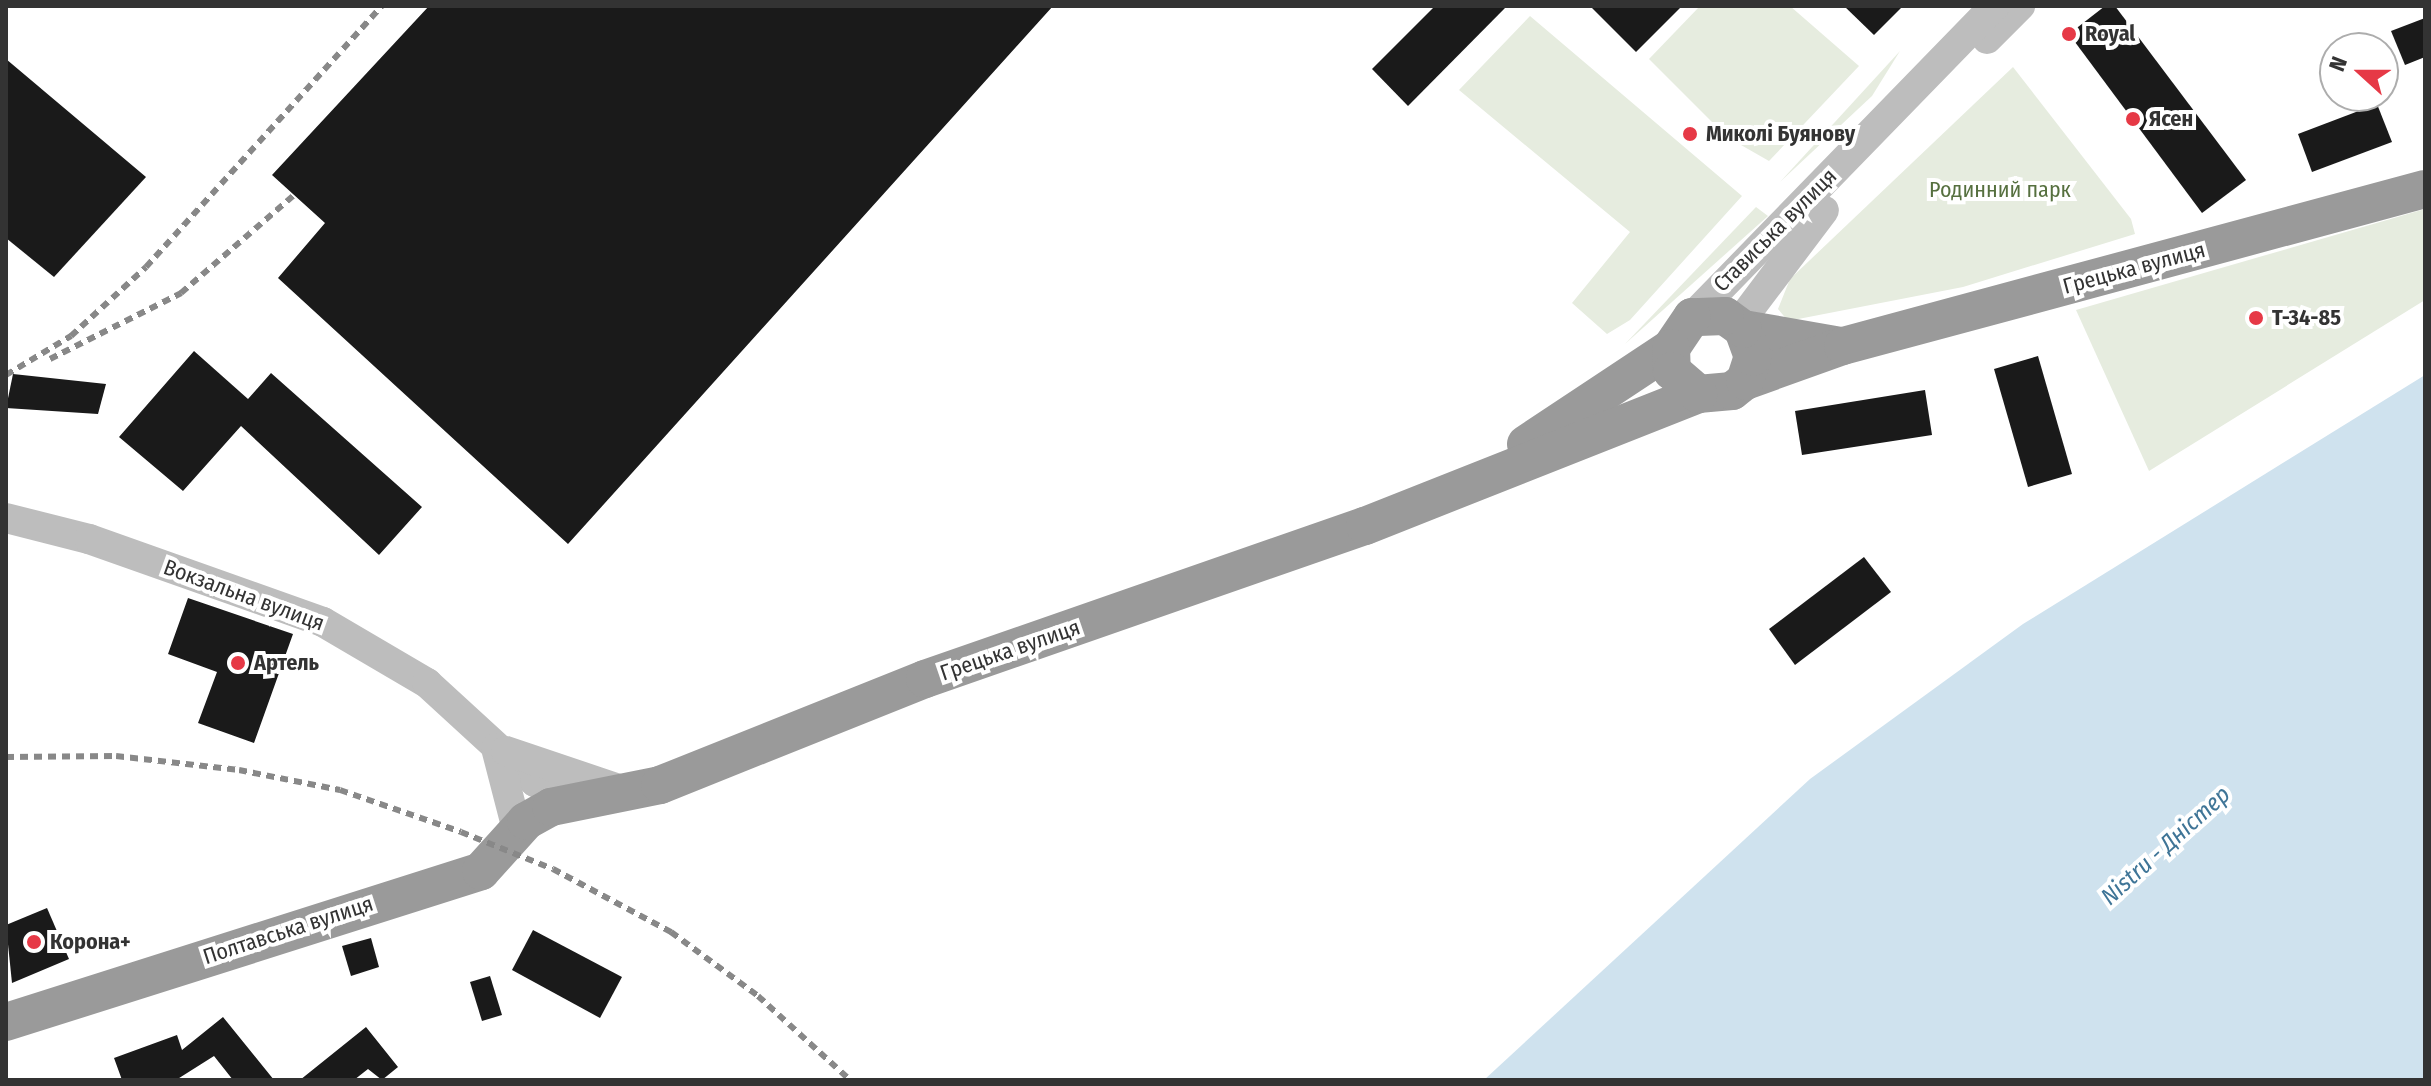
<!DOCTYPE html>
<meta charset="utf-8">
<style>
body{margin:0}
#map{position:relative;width:2431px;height:1086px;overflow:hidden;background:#fff;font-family:"Fira Sans Condensed",sans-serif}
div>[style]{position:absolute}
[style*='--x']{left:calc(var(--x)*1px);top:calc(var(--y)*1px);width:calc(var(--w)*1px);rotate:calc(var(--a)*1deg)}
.green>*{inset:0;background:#e6ecdf}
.water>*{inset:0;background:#cfe2ee}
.building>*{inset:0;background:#1a1a1a}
.secondary>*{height:30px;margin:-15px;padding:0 15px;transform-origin:15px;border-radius:15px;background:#bdbdbd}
.highway>*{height:38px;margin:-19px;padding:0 19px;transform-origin:19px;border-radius:19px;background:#9a9a9a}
.rail>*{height:6px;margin-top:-3px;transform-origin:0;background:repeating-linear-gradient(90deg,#888 0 8px,transparent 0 14px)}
.dots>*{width:22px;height:22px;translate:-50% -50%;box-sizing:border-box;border:4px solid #fff;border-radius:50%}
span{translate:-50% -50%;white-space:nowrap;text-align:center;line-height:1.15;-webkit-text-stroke:8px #fff;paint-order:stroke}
.poi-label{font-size:22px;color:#333;font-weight:700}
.left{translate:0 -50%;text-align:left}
.park-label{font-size:22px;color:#56703f}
.street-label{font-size:22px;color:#333}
.water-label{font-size:24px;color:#3f7597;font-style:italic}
.frame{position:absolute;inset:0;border:8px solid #333;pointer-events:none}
.north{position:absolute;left:2319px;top:32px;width:80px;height:80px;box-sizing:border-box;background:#fff;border:2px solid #adadad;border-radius:50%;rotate:291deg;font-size:22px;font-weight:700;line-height:32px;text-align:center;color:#333}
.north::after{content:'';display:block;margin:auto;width:28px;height:36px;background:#e63946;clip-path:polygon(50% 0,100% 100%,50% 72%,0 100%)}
</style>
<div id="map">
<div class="green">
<i style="clip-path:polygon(1700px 6px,1790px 6px,1859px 66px,1769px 161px,1727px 137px,1649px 59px)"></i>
<i style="clip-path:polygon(1530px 16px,1742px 196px,1630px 320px,1607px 334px,1572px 303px,1630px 232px,1459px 90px)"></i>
<i style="clip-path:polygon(1900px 51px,1872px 96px,1780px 182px)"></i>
<i style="clip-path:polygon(2013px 67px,2131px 219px,2135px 234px,1963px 287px,1788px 321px,1778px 309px,1790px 279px)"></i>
<i style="clip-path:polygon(1756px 207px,1768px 216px,1625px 344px)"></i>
<i style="clip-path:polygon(2425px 209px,2425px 300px,2149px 471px,2076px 310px)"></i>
</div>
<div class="water">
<i style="clip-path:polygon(2425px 375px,2425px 1080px,1484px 1080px,1810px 779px,2023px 624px)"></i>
</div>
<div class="building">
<i style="clip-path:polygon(429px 6px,1053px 6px,568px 544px,278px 278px,325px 223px,272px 175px)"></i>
<i style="clip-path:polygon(1435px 6px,1507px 6px,1408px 106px,1372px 69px)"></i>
<i style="clip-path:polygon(1590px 6px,1682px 6px,1636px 52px)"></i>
<i style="clip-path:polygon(1844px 6px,1903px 6px,1874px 35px)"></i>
<i style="clip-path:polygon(2105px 6px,2115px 6px,2246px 180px,2202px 213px,2069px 34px)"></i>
<i style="clip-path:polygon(2425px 18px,2425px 57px,2405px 65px,2391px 31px)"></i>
<i style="clip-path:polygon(6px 59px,146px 177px,54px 277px,6px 238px)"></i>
<i style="clip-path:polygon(2377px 104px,2392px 142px,2312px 172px,2298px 134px)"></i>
<i style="clip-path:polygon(194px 351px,248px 399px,271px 373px,422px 507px,379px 555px,241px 426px,183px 491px,119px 437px)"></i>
<i style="clip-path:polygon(2038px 356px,2072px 474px,2028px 487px,1994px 369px)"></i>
<i style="clip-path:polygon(13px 374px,106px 384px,98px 414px,6px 408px)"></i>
<i style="clip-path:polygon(1925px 390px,1932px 435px,1802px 455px,1795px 411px)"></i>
<i style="clip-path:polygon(1864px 557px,1891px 592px,1795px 665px,1769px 629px)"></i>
<i style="clip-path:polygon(188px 598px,293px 634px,254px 743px,198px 723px,217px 672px,168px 654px)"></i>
<i style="clip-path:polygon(47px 908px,69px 959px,12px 983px,6px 925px)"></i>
<i style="clip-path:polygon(533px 930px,622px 977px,600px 1018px,512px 970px)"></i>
<i style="clip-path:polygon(371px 938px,379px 967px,351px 976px,342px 946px)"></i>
<i style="clip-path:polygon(490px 976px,502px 1015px,482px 1021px,470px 982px)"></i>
<i style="clip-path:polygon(223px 1017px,274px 1080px,233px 1080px,214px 1056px,176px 1080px,122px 1080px,114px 1058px,177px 1035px,182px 1050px)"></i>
<i style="clip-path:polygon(366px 1027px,398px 1067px,382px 1080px,368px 1069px,354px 1080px,300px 1080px)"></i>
</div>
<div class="secondary">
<i style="--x:1987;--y:39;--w:47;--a:-45"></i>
<i style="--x:1692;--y:317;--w:434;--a:-45.8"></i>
<i style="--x:1739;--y:323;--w:141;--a:-53"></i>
<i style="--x:6;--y:518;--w:86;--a:14.2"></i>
<i style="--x:89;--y:539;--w:248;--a:19.5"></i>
<i style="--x:323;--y:622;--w:121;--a:30.4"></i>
<i style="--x:427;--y:683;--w:147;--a:42.5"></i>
<i style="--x:535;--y:782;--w:47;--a:24.9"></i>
<i style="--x:496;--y:748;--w:88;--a:75.5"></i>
<i style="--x:506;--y:751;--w:129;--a:18.6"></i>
</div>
<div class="highway">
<i style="--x:1743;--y:329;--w:99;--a:9.8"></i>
<i style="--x:1745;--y:381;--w:104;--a:-19.7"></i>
<i style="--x:1843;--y:346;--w:603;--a:-15.1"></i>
<i style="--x:1526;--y:444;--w:174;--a:-33.5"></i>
<i style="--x:6;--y:1022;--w:498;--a:-17.6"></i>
<i style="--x:481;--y:871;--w:67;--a:-48"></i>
<i style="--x:526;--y:821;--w:29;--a:-29"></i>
<i style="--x:551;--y:807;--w:111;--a:-11.4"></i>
<i style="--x:660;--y:785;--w:285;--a:-21.8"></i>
<i style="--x:925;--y:679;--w:466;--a:-19.2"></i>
<i style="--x:1365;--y:526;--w:358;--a:-21.6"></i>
<i style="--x:1698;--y:394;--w:34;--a:-5"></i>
<i style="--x:1732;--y:391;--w:16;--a:-38"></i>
<i style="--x:1745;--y:381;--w:25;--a:-72"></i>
<i style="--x:1753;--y:357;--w:30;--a:-110"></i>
<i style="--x:1743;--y:329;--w:22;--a:-144"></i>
<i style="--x:1725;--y:316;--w:33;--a:178"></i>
<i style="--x:1692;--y:317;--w:37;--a:124"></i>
<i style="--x:1671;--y:348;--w:23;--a:88"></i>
<i style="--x:1672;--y:371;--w:35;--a:41"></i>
</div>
<div class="rail">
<i style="--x:50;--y:359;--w:147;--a:-26.7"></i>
<i style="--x:181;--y:293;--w:150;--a:-40.9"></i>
<i style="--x:6;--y:375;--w:76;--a:-31"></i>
<i style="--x:71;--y:336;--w:102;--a:-42.6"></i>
<i style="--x:146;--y:267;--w:352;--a:-47.9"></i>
<i style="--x:6;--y:757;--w:110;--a:-0.5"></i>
<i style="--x:116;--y:756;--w:124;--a:6.5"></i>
<i style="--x:239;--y:770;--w:103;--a:11.2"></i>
<i style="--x:340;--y:790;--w:128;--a:19.1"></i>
<i style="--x:461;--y:832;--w:99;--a:21.9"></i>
<i style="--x:553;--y:869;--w:134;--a:28.1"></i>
<i style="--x:671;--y:932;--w:108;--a:36.3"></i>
<i style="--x:758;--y:996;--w:125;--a:42.4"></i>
</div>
<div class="dots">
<i style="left:2069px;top:34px;background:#e63946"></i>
<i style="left:2133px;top:119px;background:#e63946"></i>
<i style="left:1690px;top:134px;background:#e63946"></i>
<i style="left:2256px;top:318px;background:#e63946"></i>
<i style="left:238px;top:663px;background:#e63946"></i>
<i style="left:34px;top:942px;background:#e63946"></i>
</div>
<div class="poi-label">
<span class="left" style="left:2085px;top:34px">Royal</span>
<span class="left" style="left:2149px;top:119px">Ясен</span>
<span class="left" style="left:1706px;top:134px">Миколі Буянову</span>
<span class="left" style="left:2272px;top:318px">Т-34-85</span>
<span class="left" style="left:254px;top:663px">Артель</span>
<span class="left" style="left:50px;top:942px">Корона+</span>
</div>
<div class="park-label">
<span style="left:2000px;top:190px">Родинний парк</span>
</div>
<div class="street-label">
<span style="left:1775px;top:230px;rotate:-45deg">Стависька вулиця</span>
<span style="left:2134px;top:268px;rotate:-15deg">Грецька вулиця</span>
<span style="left:244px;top:595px;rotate:20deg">Вокзальна вулиця</span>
<span style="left:1010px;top:650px;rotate:-19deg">Грецька вулиця</span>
<span style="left:288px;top:930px;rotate:-18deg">Полтавська вулиця</span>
</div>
<div class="water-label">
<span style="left:2166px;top:846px;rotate:-42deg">Nistru - Дністер</span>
</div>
<div class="frame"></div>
<div class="north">N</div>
</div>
